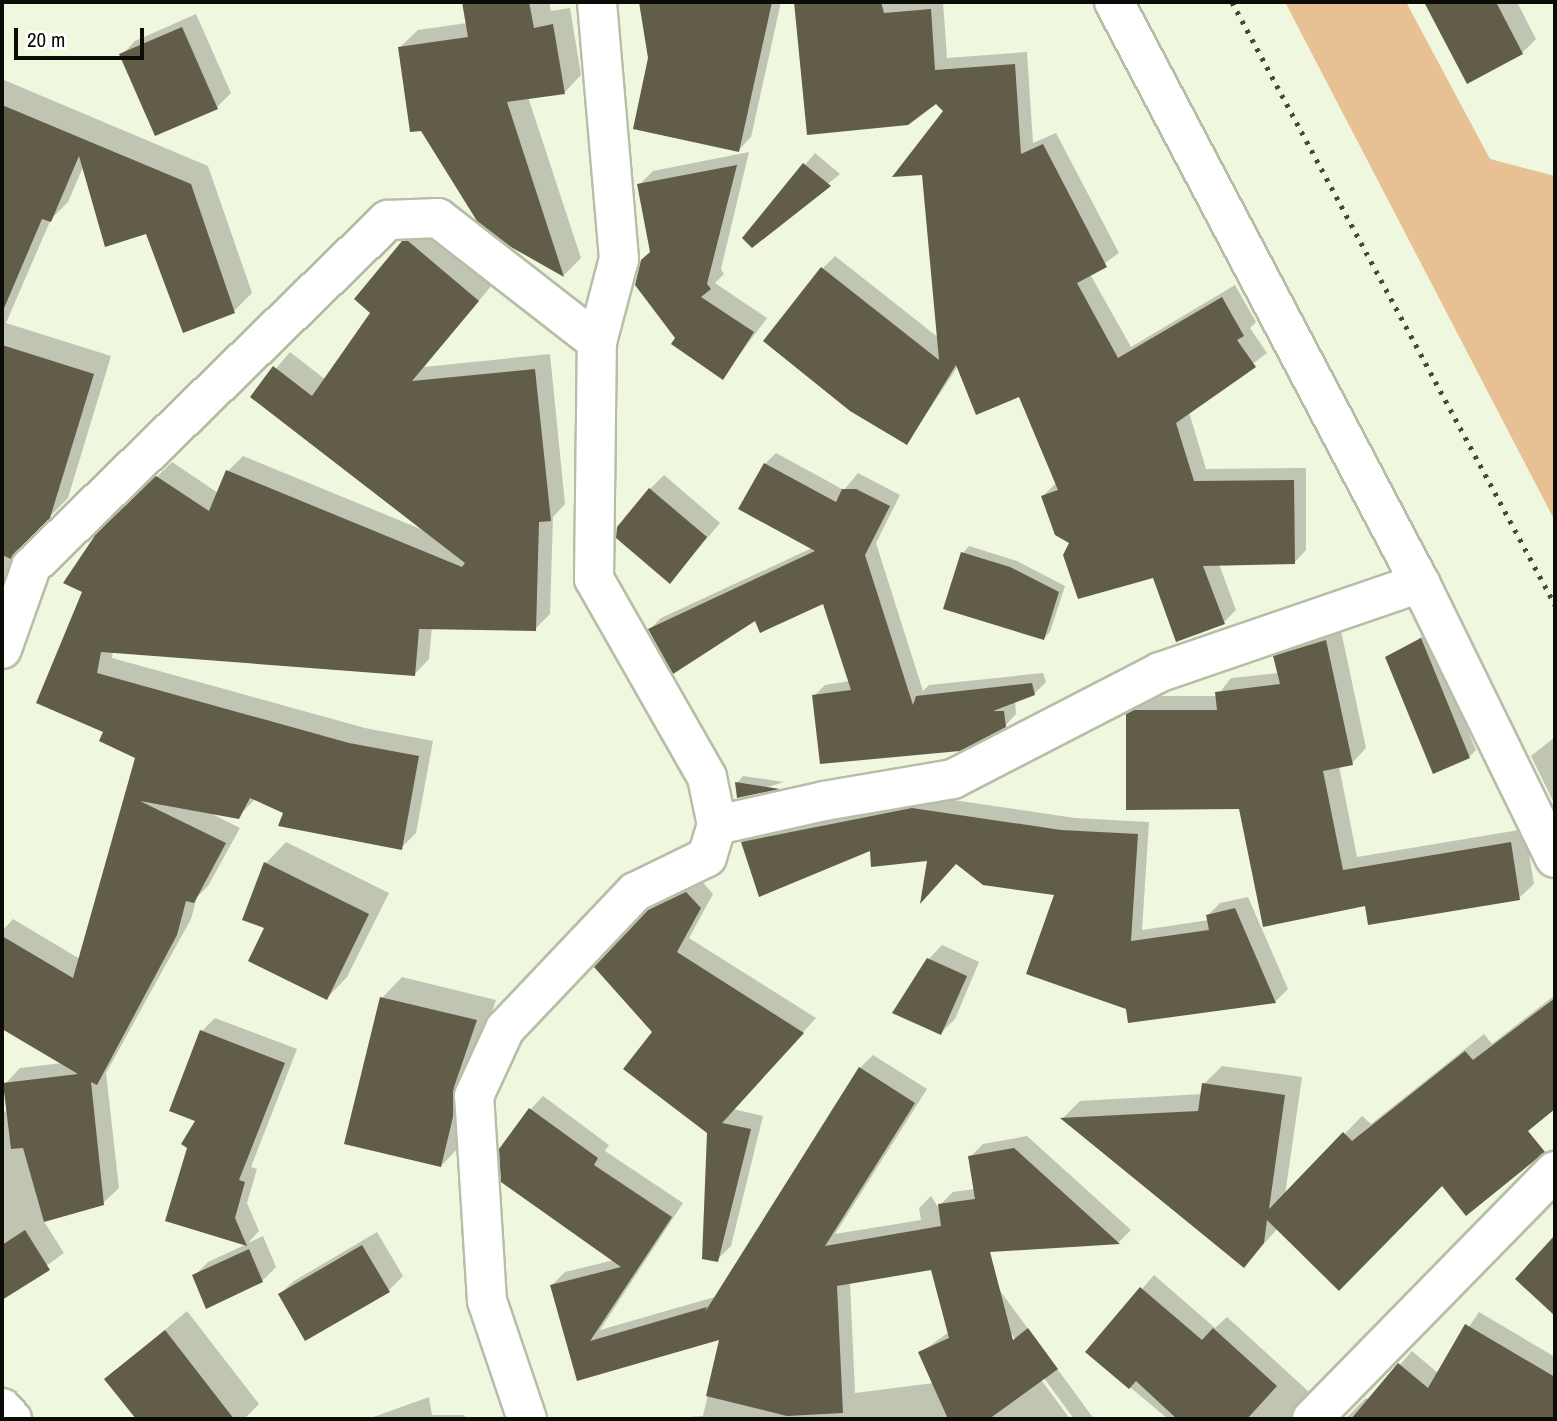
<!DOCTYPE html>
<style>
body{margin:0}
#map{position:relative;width:1557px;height:1421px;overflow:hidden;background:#eff7df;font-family:"Archivo Narrow",sans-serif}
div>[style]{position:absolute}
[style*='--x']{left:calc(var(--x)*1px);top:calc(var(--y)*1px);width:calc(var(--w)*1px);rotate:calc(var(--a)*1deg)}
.green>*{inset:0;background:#e7c193}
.shadow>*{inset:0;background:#0003}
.building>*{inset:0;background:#625d48}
.roads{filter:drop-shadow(2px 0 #b7bea8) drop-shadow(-2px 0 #b7bea8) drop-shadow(0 2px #b7bea8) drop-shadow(0 -2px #b7bea8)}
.minor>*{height:38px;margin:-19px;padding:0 19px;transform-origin:19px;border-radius:19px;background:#fff}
.rail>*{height:5px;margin-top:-2.5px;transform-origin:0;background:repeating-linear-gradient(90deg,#45493d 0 3.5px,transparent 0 10.5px)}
span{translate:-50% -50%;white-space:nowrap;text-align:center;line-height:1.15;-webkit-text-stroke:7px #fff;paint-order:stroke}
.frame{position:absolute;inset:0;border:4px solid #0a0c05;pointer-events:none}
.scale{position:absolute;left:14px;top:28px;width:130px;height:32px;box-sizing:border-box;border:4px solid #0a0c05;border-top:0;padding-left:9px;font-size:21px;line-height:24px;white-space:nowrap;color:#0a0c05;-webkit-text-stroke:5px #fff;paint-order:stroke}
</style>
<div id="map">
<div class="green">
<i style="clip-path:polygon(1285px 2px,1406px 2px,1490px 159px,1555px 176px,1555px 521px)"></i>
</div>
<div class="shadow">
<i style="clip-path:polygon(464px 2px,549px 2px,551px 11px,570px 8px,581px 75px,564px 93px,528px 97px,581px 258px,564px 275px,512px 246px,400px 47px,418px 30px,467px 23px)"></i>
<i style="clip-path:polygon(640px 2px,781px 2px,751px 137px,739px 150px,650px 58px)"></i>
<i style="clip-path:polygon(796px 2px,943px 2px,947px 58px,1027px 52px,1033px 143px,1056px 133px,1119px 253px,1090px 274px,1131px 347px,1235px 285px,1256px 322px,1250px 328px,1267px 353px,1189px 412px,1206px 469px,1306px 468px,1306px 550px,1294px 563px,1219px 564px,1236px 610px,1224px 622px,1154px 576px,1072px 543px,1043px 496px,1057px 482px,1020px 395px,958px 366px,907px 443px,822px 269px,835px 256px,939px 338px,946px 111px,936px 101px,808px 133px)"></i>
<i style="clip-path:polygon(1426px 2px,1517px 2px,1536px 39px,1522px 53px,1467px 81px)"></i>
<i style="clip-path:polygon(196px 14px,231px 93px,217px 107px,122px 55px,135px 41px)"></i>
<i style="clip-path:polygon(4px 80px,208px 166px,252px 293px,234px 311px,83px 167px,68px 202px,51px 219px,6px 323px,111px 356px,68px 498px,28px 539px,2px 597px)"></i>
<i style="clip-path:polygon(749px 152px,721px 269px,724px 274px,715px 283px,767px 318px,722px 378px,677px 338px,639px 185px,653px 171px)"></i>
<i style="clip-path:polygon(815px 153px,840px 174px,753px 246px,744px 237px)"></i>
<i style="clip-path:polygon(419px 227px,492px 285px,424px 367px,550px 354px,565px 504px,553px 517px,550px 614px,535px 629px,432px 627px,429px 659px,414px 675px,113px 651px,112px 658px,365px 728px,433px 741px,416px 833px,401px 848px,255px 799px,238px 817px,210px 813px,240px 828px,208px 886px,197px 897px,191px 919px,106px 1073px,119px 1188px,103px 1203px,43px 1220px,64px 1253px,2px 1298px,2px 1113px,8px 1110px,5px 1084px,20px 1068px,63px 1063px,2px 1027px,2px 931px,13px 919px,80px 959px,144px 736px,52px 668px,84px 591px,98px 535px,172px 462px,218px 493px,228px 471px,243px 456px,423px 530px,252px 397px,290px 352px,326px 380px,373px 313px,404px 243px)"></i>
<i style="clip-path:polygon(776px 453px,844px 490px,858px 473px,900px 495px,876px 543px,923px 691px,929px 685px,1043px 673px,1046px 682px,1034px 694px,1015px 701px,1016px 714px,1005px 726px,814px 696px,825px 685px,850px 681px,824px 601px,756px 618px,650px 629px,661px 618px,812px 548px,765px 464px)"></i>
<i style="clip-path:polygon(664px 475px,720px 523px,670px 582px,650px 489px)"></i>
<i style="clip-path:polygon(969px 546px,1017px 561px,1065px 586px,1050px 632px,1044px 638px,963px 553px)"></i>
<i style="clip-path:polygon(1340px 626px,1366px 748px,1352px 763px,1339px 766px,1357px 857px,1525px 829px,1534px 884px,1519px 898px,1366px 904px,1127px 715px,1150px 696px,1217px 696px,1231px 678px,1279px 673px,1275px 657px,1289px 642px)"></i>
<i style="clip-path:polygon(1428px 633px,1476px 750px,1469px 757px,1387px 658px)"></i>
<i style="clip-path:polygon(1555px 737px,1555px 805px,1531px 756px)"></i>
<i style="clip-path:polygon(743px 776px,784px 782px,738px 796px,737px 783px)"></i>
<i style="clip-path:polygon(926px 796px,1075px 818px,1149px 822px,1142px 930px,1209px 920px,1208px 915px,1220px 903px,1248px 897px,1288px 989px,1276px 1001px,1130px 1021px,1128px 1007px,1057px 893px,957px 863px,871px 849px,743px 842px,756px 830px)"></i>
<i style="clip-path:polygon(286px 842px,389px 893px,347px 977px,327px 998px,266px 927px,266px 863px)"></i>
<i style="clip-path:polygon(700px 879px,713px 894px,689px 938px,816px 1018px,733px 1109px,763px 1116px,731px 1246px,717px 1260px,709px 1132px,654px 1032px,649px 911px,664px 897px)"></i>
<i style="clip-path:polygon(942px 945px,979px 962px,955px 1019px,941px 1033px,928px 960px)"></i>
<i style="clip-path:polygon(402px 977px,496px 1000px,474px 1065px,461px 1145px,441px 1166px,382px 998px)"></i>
<i style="clip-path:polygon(1555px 995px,1555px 1107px,1448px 1191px,1442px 1183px,1278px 1228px,1244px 1266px,1063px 1118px,1080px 1101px,1203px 1094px,1204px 1084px,1222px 1066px,1302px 1077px,1285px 1195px,1362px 1116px,1371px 1124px,1484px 1034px,1492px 1044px)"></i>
<i style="clip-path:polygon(215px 1018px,297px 1049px,251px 1167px,257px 1169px,247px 1203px,259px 1231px,248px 1243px,263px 1236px,276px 1267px,262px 1281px,194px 1276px,208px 1262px,247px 1244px,167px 1220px,197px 1120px,202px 1031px)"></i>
<i style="clip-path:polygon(evenodd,873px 1055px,927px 1089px,835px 1234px,921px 1220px,919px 1208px,931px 1196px,938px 1207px,953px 1192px,975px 1189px,970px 1157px,983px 1144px,1027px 1136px,1131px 1230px,1119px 1242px,971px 1251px,1094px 1419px,1074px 1419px,944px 1242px,941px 1244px,1070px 1419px,662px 1419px,703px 1416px,721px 1338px,578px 1379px,552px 1285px,565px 1272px,614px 1260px,501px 1149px,531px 1109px,543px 1096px,609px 1145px,605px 1151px,683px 1203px,600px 1330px,718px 1296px,860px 1068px,873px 1055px,933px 1268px,949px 1332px,920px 1353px,934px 1383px,855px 1393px,850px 1282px,933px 1268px)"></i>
<i style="clip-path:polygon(377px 1232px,403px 1276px,389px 1290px,280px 1294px,294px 1281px)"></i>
<i style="clip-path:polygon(1154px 1275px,1215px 1328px,1227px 1317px,1308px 1391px,1303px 1412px,1311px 1419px,1168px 1419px,1088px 1352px)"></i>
<i style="clip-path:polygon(187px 1311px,259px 1404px,244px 1419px,138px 1419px,107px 1379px)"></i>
<i style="clip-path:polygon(1479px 1312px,1555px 1357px,1555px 1419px,1345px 1419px,1366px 1398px,1369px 1400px,1412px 1351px,1438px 1373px)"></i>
<i style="clip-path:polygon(429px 1397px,432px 1415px,464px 1415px,466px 1419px,368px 1419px)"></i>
</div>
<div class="building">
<i style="clip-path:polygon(462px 2px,529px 2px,534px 28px,553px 24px,565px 94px,507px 102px,564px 277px,511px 247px,477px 221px,421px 131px,410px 132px,398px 47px,468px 37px)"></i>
<i style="clip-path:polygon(639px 2px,772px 2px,739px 152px,633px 129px,648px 58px)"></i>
<i style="clip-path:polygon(794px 2px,881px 2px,884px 13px,931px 9px,935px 70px,1015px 64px,1021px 154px,1043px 144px,1107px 267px,1077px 283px,1118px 358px,1222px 297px,1244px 336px,1237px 340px,1256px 367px,1176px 423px,1194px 481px,1294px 480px,1295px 564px,1203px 566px,1225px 624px,1176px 642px,1153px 578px,1078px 599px,1063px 555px,1069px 543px,1055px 535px,1041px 496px,1058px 490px,1019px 397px,976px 415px,956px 365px,907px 445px,850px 411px,763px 341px,821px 267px,939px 360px,922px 175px,892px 177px,943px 111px,936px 104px,908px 125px,807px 135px)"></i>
<i style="clip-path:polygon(1424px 2px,1496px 2px,1523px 54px,1467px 84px)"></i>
<i style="clip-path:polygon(182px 27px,218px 109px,155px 136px,119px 54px)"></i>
<i style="clip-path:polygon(2px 105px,191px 184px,235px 313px,183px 333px,146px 234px,105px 247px,79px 156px,51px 222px,42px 219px,2px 313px)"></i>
<i style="clip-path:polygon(803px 163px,831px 186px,752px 248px,742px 238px)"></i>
<i style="clip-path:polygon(737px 165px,707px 284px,711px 289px,701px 297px,754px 332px,723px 380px,671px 344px,675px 338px,635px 285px,641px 260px,650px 252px,637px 184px)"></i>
<i style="clip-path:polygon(402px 241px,408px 241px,479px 301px,412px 381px,535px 369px,551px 521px,539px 522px,536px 631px,419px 629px,415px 676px,101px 652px,97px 673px,349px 743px,419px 756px,402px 850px,278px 826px,283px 813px,250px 798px,239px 819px,140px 801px,226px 843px,194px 903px,186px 901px,177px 935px,97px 1085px,91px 1082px,104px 1205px,44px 1222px,23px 1148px,11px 1149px,3px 1083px,78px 1074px,2px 1029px,2px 936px,73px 978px,135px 758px,99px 741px,103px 732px,36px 703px,82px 592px,63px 583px,96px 534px,156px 476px,209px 511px,226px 470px,462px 567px,465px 563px,250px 397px,273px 366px,312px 396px,370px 313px,354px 299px)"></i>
<i style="clip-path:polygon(2px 345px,94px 374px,50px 518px,11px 559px,2px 555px)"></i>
<i style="clip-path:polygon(764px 463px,836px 502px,842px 489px,856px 489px,890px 506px,865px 555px,913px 705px,916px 696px,1032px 683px,1035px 695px,993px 711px,1004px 711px,1006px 727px,960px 751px,820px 764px,812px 695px,851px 690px,823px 604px,760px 633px,755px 621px,673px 674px,648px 629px,815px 551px,738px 509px)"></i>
<i style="clip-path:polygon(649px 488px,707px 537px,670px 584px,616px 538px,617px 527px)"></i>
<i style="clip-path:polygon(961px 552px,1010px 567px,1059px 592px,1044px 640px,943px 609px)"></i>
<i style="clip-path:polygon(1421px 638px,1470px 758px,1433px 774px,1385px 657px)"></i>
<i style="clip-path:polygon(1326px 640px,1353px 765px,1323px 771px,1343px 870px,1511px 842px,1520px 900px,1368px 925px,1365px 906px,1263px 927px,1239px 809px,1126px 810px,1126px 714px,1134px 710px,1217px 710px,1215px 692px,1280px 684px,1273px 656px)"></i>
<i style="clip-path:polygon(735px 782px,780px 789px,737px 798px)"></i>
<i style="clip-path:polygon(912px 808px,1061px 830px,1138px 834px,1131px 941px,1209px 930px,1206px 915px,1235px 908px,1276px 1003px,1128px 1023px,1126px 1009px,1026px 974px,1054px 895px,983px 885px,956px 864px,920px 904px,927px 861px,871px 867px,870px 851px,759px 897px,741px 842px)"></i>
<i style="clip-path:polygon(264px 862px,369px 914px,327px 1000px,248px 961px,264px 928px,242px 920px)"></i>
<i style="clip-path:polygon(686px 892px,701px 908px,677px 952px,804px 1033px,722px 1123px,751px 1129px,718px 1262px,702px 1259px,707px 1133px,623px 1069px,652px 1032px,594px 967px,648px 910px)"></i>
<i style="clip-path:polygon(927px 958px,967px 976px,941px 1035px,892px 1013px)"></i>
<i style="clip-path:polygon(380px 997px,477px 1020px,454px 1087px,453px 1117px,441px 1167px,344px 1144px)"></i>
<i style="clip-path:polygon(1555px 998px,1555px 1109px,1528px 1131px,1545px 1152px,1466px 1216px,1442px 1186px,1339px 1291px,1267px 1220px,1264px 1243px,1244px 1268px,1060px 1118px,1198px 1111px,1202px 1083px,1285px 1095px,1269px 1209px,1343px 1132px,1352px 1141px,1465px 1051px,1473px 1060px)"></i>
<i style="clip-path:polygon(200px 1030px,285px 1063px,239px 1180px,245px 1182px,235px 1218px,247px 1246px,165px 1221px,187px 1148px,181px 1144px,195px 1121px,169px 1111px)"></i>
<i style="clip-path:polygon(859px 1067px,915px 1103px,825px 1246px,941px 1226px,938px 1204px,975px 1199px,968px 1156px,1014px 1148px,1120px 1244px,990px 1252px,1013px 1340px,1028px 1328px,1058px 1369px,989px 1419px,948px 1419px,918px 1352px,949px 1338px,931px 1270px,837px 1286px,843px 1413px,787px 1416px,706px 1396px,719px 1340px,577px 1381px,550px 1285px,621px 1267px,501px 1182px,499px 1149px,529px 1108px,598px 1158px,594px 1165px,672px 1217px,590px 1341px,707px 1307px,705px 1312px)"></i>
<i style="clip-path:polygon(25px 1230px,50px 1270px,2px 1300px,2px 1245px)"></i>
<i style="clip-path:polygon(1555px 1235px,1555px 1316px,1515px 1279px)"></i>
<i style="clip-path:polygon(362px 1245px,390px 1292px,305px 1341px,278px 1294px)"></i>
<i style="clip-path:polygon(249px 1249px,263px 1282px,206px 1309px,192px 1275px)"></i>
<i style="clip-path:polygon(1140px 1287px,1202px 1340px,1213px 1328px,1277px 1386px,1247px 1419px,1177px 1419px,1136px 1381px,1129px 1389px,1085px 1352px)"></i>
<i style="clip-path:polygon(1465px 1324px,1555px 1377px,1555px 1419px,1351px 1419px,1398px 1363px,1428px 1388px)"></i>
<i style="clip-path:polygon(165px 1330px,234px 1419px,136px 1419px,104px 1379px)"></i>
</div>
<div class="roads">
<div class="minor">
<i style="--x:1114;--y:2;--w:657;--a:62.23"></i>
<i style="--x:1420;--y:583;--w:306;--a:63.9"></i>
<i style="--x:2;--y:649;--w:87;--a:-70.5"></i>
<i style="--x:31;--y:567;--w:498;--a:-44.2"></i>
<i style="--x:388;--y:220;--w:50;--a:-2.3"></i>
<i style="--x:438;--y:218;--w:202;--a:37.9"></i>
<i style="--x:717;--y:825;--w:110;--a:-12.6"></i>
<i style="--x:824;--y:801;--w:131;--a:-9.7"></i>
<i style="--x:953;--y:779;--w:233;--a:-27.3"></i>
<i style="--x:1160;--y:672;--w:275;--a:-18.9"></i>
<i style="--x:2;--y:1408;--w:15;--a:48"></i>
<i style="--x:527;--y:1419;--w:125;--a:-108.7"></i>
<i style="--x:487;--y:1301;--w:205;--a:-93.6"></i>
<i style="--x:474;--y:1096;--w:74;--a:-65.2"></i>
<i style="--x:505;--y:1029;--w:189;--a:-46.5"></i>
<i style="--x:635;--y:892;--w:80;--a:-25.9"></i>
<i style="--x:707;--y:857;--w:34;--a:-73"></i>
<i style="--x:717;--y:825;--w:49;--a:-101.8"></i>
<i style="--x:707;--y:777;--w:228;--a:-119.7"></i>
<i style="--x:594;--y:579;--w:237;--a:-89.3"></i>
<i style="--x:597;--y:342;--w:86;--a:-75.2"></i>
<i style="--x:619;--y:259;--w:258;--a:-94.9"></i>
<i style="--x:1312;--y:1419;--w:347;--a:-45.6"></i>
</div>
</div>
<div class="rail">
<i style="--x:1232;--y:2;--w:684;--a:61.82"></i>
</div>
<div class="frame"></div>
<div class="scale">20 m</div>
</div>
